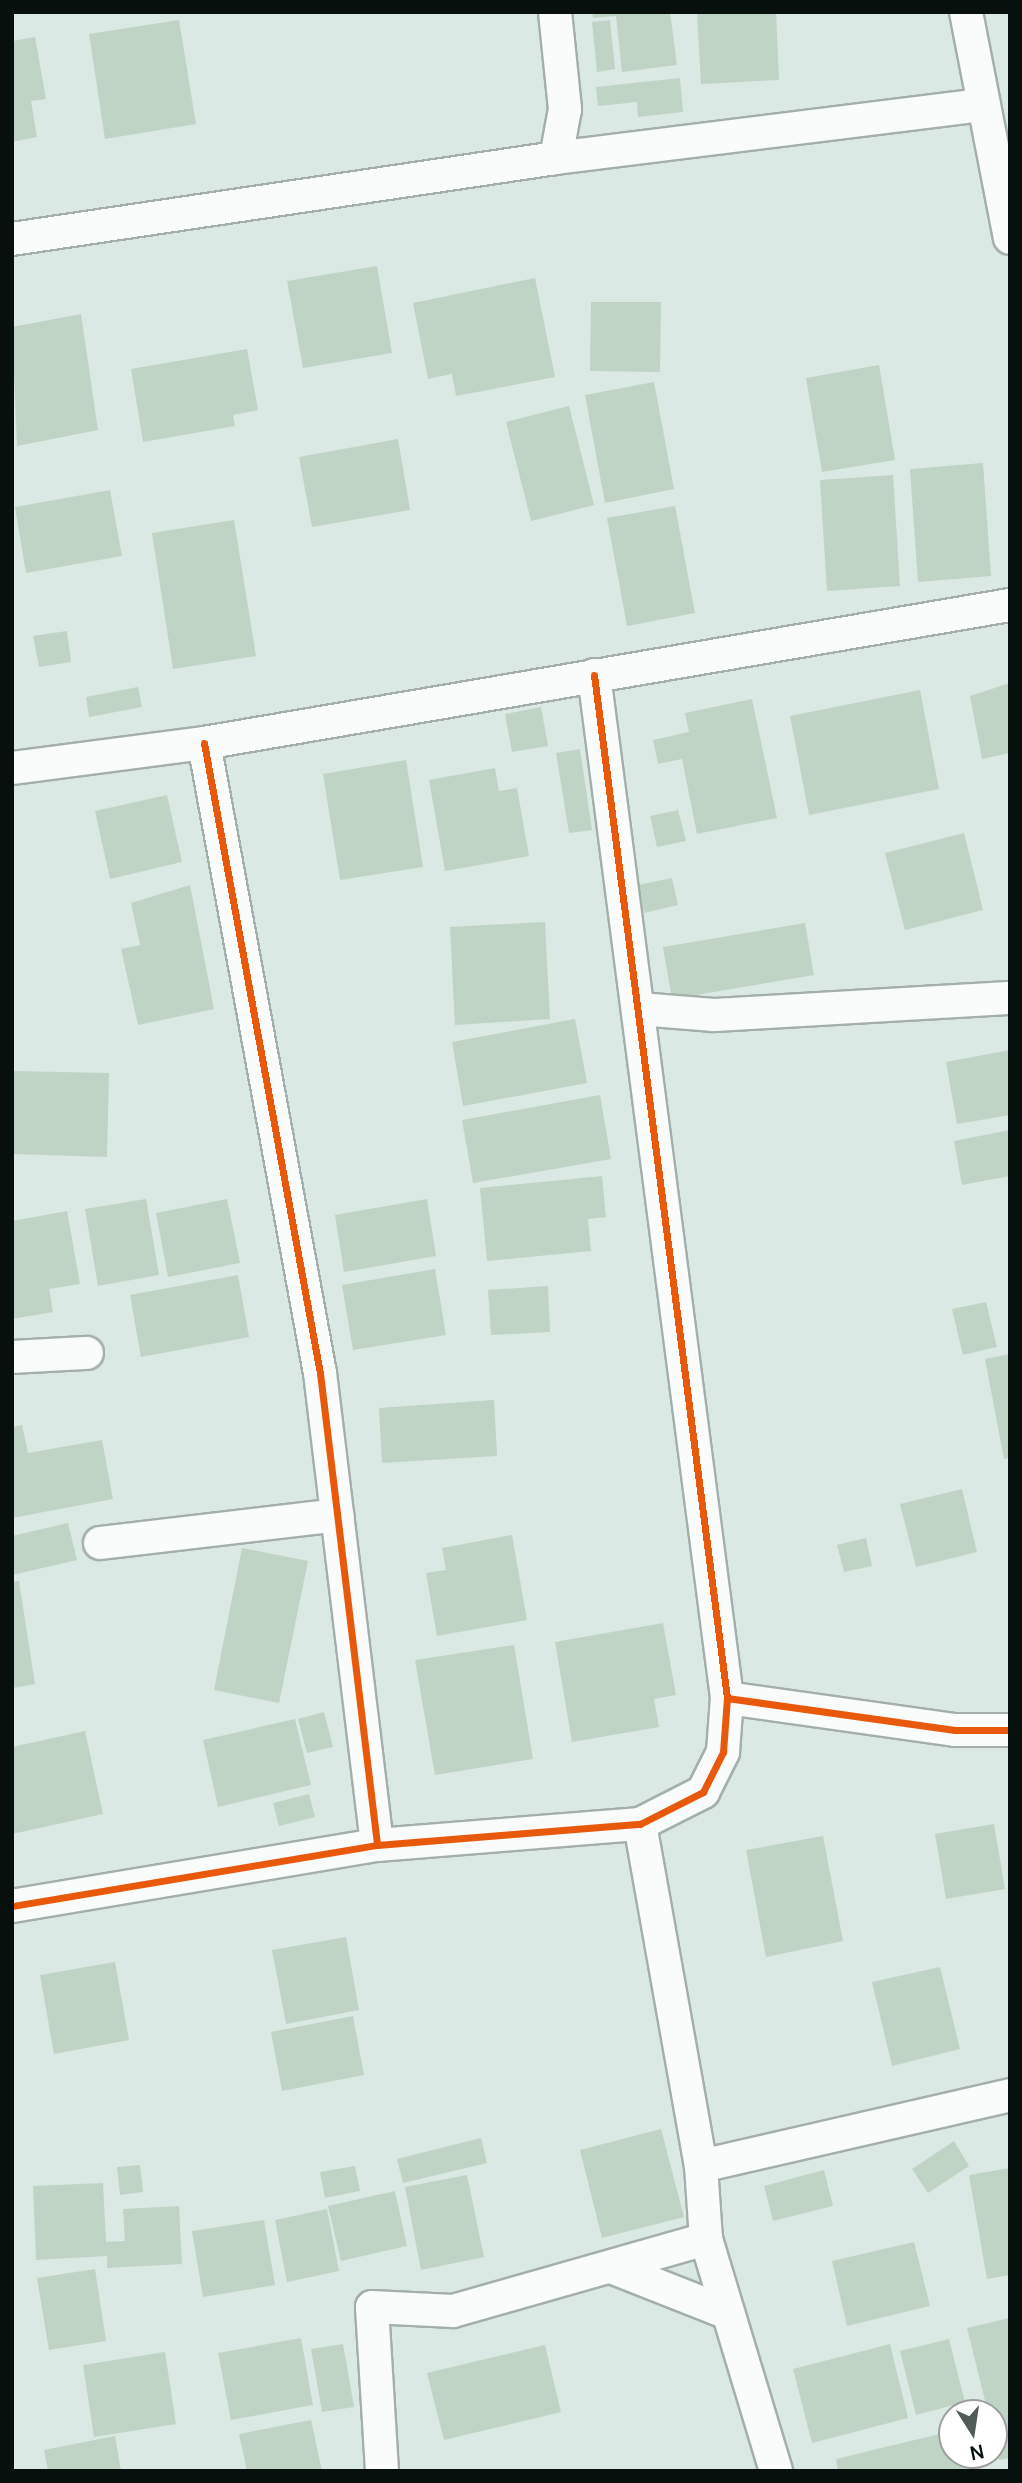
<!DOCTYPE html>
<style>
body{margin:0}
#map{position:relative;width:1022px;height:2483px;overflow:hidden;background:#dae9e4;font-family:Manrope,sans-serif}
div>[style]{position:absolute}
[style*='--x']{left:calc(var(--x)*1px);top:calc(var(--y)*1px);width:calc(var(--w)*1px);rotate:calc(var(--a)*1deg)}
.building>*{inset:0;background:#c0d4c5}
.roads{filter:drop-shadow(2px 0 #a4afab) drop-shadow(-2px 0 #a4afab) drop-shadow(0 2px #a4afab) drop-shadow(0 -2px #a4afab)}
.street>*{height:32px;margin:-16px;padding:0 16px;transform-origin:16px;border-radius:16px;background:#f9fcfb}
.cycleway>*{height:7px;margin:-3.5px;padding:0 3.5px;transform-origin:3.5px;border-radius:3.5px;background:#e8590c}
span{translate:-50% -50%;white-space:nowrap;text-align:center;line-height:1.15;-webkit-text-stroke:6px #fff;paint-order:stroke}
.frame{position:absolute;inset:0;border:14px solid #07100d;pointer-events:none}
.north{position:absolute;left:938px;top:2399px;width:70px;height:70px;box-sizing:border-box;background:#fff;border:2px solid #9c9f9e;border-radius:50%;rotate:168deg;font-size:19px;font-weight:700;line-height:28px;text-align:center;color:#07100d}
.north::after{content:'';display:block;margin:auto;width:24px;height:32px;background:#515c58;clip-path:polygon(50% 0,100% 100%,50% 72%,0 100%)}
</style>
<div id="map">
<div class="building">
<i style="clip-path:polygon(592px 12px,670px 12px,677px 65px,622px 72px,616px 16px,593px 18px)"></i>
<i style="clip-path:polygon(697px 12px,776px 12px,779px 80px,701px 84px)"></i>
<i style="clip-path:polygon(179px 20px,196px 124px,105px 139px,89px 34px)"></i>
<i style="clip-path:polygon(610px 20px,615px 69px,597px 72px,592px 22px)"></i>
<i style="clip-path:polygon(35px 37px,46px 99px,31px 101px,37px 137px,12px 142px,12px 41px)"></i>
<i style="clip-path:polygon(680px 78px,683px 112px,638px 117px,637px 102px,598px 106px,596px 87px)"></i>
<i style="clip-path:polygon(377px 266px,392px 353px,303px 368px,287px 281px)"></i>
<i style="clip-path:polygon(535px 278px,555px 377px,456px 396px,452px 374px,428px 379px,413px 303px)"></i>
<i style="clip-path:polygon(591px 302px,661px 302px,660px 372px,590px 371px)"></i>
<i style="clip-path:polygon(81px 314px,98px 430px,17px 446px,12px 327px)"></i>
<i style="clip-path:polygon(247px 349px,258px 410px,233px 415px,235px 426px,143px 442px,131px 369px)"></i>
<i style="clip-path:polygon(879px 365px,895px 460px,822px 472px,806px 378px)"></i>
<i style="clip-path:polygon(654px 382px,674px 489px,605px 503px,585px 395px)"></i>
<i style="clip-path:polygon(569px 406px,594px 505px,531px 521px,506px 422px)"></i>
<i style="clip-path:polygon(398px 439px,410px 510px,312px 527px,299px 457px)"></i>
<i style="clip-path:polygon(983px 463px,991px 576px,918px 582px,910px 469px)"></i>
<i style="clip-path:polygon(893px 475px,900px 586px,827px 591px,820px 480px)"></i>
<i style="clip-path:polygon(110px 490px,122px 556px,26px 573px,15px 507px)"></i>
<i style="clip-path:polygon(675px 506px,695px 613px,627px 626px,607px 518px)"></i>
<i style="clip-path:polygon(234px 520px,256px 656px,173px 669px,152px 533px)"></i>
<i style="clip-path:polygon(67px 631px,71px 662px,39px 667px,33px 636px)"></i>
<i style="clip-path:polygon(1010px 683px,1010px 753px,982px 759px,970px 696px)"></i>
<i style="clip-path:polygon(138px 687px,142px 707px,89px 717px,86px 697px)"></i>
<i style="clip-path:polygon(920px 690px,939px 789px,809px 815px,790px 716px)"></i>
<i style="clip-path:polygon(752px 699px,777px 818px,697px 834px,682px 759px,658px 764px,653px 740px,689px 732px,685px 713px)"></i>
<i style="clip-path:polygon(541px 707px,548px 746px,512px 752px,505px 714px)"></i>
<i style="clip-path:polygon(580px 749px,592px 830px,569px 833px,556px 753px)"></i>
<i style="clip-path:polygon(406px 760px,423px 867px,340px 880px,323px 774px)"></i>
<i style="clip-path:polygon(495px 768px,499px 791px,517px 788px,529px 856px,445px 871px,429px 780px)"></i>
<i style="clip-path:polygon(167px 795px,182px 862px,110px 879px,95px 811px)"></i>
<i style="clip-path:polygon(678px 810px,686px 841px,657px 847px,650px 816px)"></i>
<i style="clip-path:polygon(964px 833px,983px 910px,905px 930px,885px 853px)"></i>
<i style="clip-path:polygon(672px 878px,678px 905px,644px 913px,638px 885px)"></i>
<i style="clip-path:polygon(190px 885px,214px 1009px,138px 1025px,121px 949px,140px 945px,131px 903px)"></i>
<i style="clip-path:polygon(545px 922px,550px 1019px,455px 1025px,450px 927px)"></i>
<i style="clip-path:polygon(805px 923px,814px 975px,672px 999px,663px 947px)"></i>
<i style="clip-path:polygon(575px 1019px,587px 1083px,463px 1106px,452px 1042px)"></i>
<i style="clip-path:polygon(1010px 1050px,1010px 1115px,957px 1124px,946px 1062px)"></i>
<i style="clip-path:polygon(12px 1071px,109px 1073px,107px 1157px,12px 1154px)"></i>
<i style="clip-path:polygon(600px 1095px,611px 1159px,473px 1183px,462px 1120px)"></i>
<i style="clip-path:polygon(1010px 1130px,1010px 1176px,962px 1185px,954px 1141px)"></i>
<i style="clip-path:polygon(602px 1176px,606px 1217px,588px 1219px,591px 1251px,487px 1261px,480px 1188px)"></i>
<i style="clip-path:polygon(146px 1199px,159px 1275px,98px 1286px,85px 1209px)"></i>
<i style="clip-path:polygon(227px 1199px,240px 1263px,168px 1277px,156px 1213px)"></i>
<i style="clip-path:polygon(427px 1199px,436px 1256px,344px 1272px,335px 1215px)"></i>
<i style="clip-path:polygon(67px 1211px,80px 1284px,49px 1289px,53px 1312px,12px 1319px,12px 1221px)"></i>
<i style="clip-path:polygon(435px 1269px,446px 1335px,353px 1350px,342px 1285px)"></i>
<i style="clip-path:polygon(238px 1275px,249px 1337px,141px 1357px,130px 1295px)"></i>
<i style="clip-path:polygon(548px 1286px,550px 1332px,491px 1335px,488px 1290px)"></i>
<i style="clip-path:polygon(986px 1302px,997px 1347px,963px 1355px,952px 1309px)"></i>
<i style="clip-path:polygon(1010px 1354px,1010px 1458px,1004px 1459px,985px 1359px)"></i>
<i style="clip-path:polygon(494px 1400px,497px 1456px,382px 1463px,379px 1408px)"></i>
<i style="clip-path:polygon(22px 1425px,28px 1453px,102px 1440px,113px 1499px,12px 1518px,12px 1427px)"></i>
<i style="clip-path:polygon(962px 1489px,977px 1552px,916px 1567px,900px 1504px)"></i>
<i style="clip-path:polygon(68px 1523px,77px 1560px,12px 1575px,12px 1536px)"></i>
<i style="clip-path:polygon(512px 1535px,527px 1620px,437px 1636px,426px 1573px,446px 1570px,442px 1548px)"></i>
<i style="clip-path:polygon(866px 1538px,872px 1566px,844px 1572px,837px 1545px)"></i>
<i style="clip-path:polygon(242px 1548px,308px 1561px,279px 1703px,214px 1690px)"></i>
<i style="clip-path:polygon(19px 1581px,35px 1684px,12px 1688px,12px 1582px)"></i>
<i style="clip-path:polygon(663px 1623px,676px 1695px,654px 1699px,659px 1727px,572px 1742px,555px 1642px)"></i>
<i style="clip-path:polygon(514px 1645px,533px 1759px,435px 1775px,415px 1660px)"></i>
<i style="clip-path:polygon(324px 1712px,333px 1747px,307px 1753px,298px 1719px)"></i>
<i style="clip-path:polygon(295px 1719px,311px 1785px,218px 1807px,203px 1740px)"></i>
<i style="clip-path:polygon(85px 1731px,103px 1814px,12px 1834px,12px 1747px)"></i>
<i style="clip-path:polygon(309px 1794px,315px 1817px,279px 1826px,273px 1803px)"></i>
<i style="clip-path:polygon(994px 1824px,1005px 1889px,946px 1899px,935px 1834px)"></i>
<i style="clip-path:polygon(823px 1836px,843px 1941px,766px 1957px,746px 1850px)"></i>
<i style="clip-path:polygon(346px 1937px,359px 2010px,286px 2024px,272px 1950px)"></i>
<i style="clip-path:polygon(115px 1962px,129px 2040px,54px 2054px,40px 1975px)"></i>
<i style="clip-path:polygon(940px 1967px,960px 2049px,892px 2066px,872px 1982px)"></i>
<i style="clip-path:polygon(353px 2016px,364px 2075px,282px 2091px,271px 2032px)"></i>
<i style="clip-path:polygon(661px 2129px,684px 2217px,602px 2238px,580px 2150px)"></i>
<i style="clip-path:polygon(481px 2138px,487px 2163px,403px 2183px,397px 2159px)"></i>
<i style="clip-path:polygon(954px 2141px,969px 2166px,928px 2193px,912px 2169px)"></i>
<i style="clip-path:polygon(140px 2165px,143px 2192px,120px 2195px,117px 2167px)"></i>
<i style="clip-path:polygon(355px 2166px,360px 2191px,325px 2198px,320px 2172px)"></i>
<i style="clip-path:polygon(1010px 2168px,1010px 2275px,987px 2279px,969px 2175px)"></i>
<i style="clip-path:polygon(824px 2170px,833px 2206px,773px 2221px,764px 2186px)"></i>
<i style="clip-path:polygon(467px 2175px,484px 2257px,421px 2270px,405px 2187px)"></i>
<i style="clip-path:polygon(103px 2183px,106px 2242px,125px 2241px,123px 2209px,179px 2206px,182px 2264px,107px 2268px,107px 2256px,36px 2260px,33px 2186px)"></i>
<i style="clip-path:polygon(395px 2191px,407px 2246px,341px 2261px,328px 2206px)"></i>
<i style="clip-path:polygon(327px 2209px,339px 2271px,287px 2282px,275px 2220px)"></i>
<i style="clip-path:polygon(264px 2220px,275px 2285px,203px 2297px,192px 2231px)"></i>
<i style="clip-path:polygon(914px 2242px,930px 2306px,847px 2326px,832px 2261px)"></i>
<i style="clip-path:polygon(95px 2269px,106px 2341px,49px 2350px,37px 2278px)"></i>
<i style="clip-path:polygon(1010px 2318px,1010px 2458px,999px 2460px,994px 2413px,988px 2413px,967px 2328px)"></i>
<i style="clip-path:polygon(301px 2338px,313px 2405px,231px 2420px,218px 2353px)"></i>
<i style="clip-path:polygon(949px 2339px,965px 2402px,916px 2415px,900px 2351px)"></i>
<i style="clip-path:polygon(343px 2344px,354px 2407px,322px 2412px,311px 2349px)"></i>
<i style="clip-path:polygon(890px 2344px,908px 2418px,812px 2443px,793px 2369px)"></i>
<i style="clip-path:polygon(545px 2345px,561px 2412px,444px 2440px,427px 2373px)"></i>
<i style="clip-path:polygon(165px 2352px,176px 2424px,94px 2437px,83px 2365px)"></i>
<i style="clip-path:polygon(311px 2420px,322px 2471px,247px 2471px,239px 2434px)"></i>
<i style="clip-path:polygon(952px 2431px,952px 2455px,977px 2455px,981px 2471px,838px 2471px,836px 2459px)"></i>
<i style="clip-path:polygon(115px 2436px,121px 2471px,48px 2471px,44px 2450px)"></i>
</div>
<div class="roads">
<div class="street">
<i style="--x:555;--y:12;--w:98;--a:84.1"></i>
<i style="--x:565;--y:109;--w:50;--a:100.4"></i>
<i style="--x:966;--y:12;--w:230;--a:79"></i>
<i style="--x:12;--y:239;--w:550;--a:-8.47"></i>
<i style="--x:556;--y:158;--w:431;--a:-7.1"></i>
<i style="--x:594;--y:675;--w:1032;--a:82.59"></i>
<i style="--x:204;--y:743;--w:641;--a:79.57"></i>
<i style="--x:320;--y:1373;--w:475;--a:83.1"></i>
<i style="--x:12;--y:768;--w:194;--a:-7.4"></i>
<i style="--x:204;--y:743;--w:818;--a:-9.72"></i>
<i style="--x:639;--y:1009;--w:75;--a:4.6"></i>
<i style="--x:714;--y:1015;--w:296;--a:-3.3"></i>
<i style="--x:12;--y:1357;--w:75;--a:-3.1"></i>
<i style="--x:100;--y:1543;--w:239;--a:-6.7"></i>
<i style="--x:640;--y:1824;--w:347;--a:79.9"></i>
<i style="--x:701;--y:2166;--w:73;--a:86.1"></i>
<i style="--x:706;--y:2239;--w:242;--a:73.2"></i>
<i style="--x:12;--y:1906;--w:370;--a:-9.5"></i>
<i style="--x:377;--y:1845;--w:264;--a:-4.6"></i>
<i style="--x:640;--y:1824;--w:71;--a:-26.9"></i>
<i style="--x:703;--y:1792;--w:45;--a:-63.4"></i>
<i style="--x:723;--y:1752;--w:54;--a:-85.8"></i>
<i style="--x:727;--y:1698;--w:230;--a:8"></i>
<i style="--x:955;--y:1730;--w:55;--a:0"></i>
<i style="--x:701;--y:2166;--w:317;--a:-12.9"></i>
<i style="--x:611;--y:2267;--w:126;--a:21.5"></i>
<i style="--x:382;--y:2471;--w:164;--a:-93.5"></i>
<i style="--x:372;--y:2307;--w:81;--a:2.8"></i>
<i style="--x:453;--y:2311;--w:263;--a:-15.9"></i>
</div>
</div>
<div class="cycleway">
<i style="--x:594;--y:675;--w:1032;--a:82.59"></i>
<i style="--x:204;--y:743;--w:641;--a:79.57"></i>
<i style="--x:320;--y:1373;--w:475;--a:83.1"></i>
<i style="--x:12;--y:1906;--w:370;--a:-9.5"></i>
<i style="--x:377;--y:1845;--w:264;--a:-4.6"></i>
<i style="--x:640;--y:1824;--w:71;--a:-26.9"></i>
<i style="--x:703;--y:1792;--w:45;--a:-63.4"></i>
<i style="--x:723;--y:1752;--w:54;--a:-85.8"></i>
<i style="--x:727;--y:1698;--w:230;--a:8"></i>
<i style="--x:955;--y:1730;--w:55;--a:0"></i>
</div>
<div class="frame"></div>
<div class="north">N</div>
</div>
